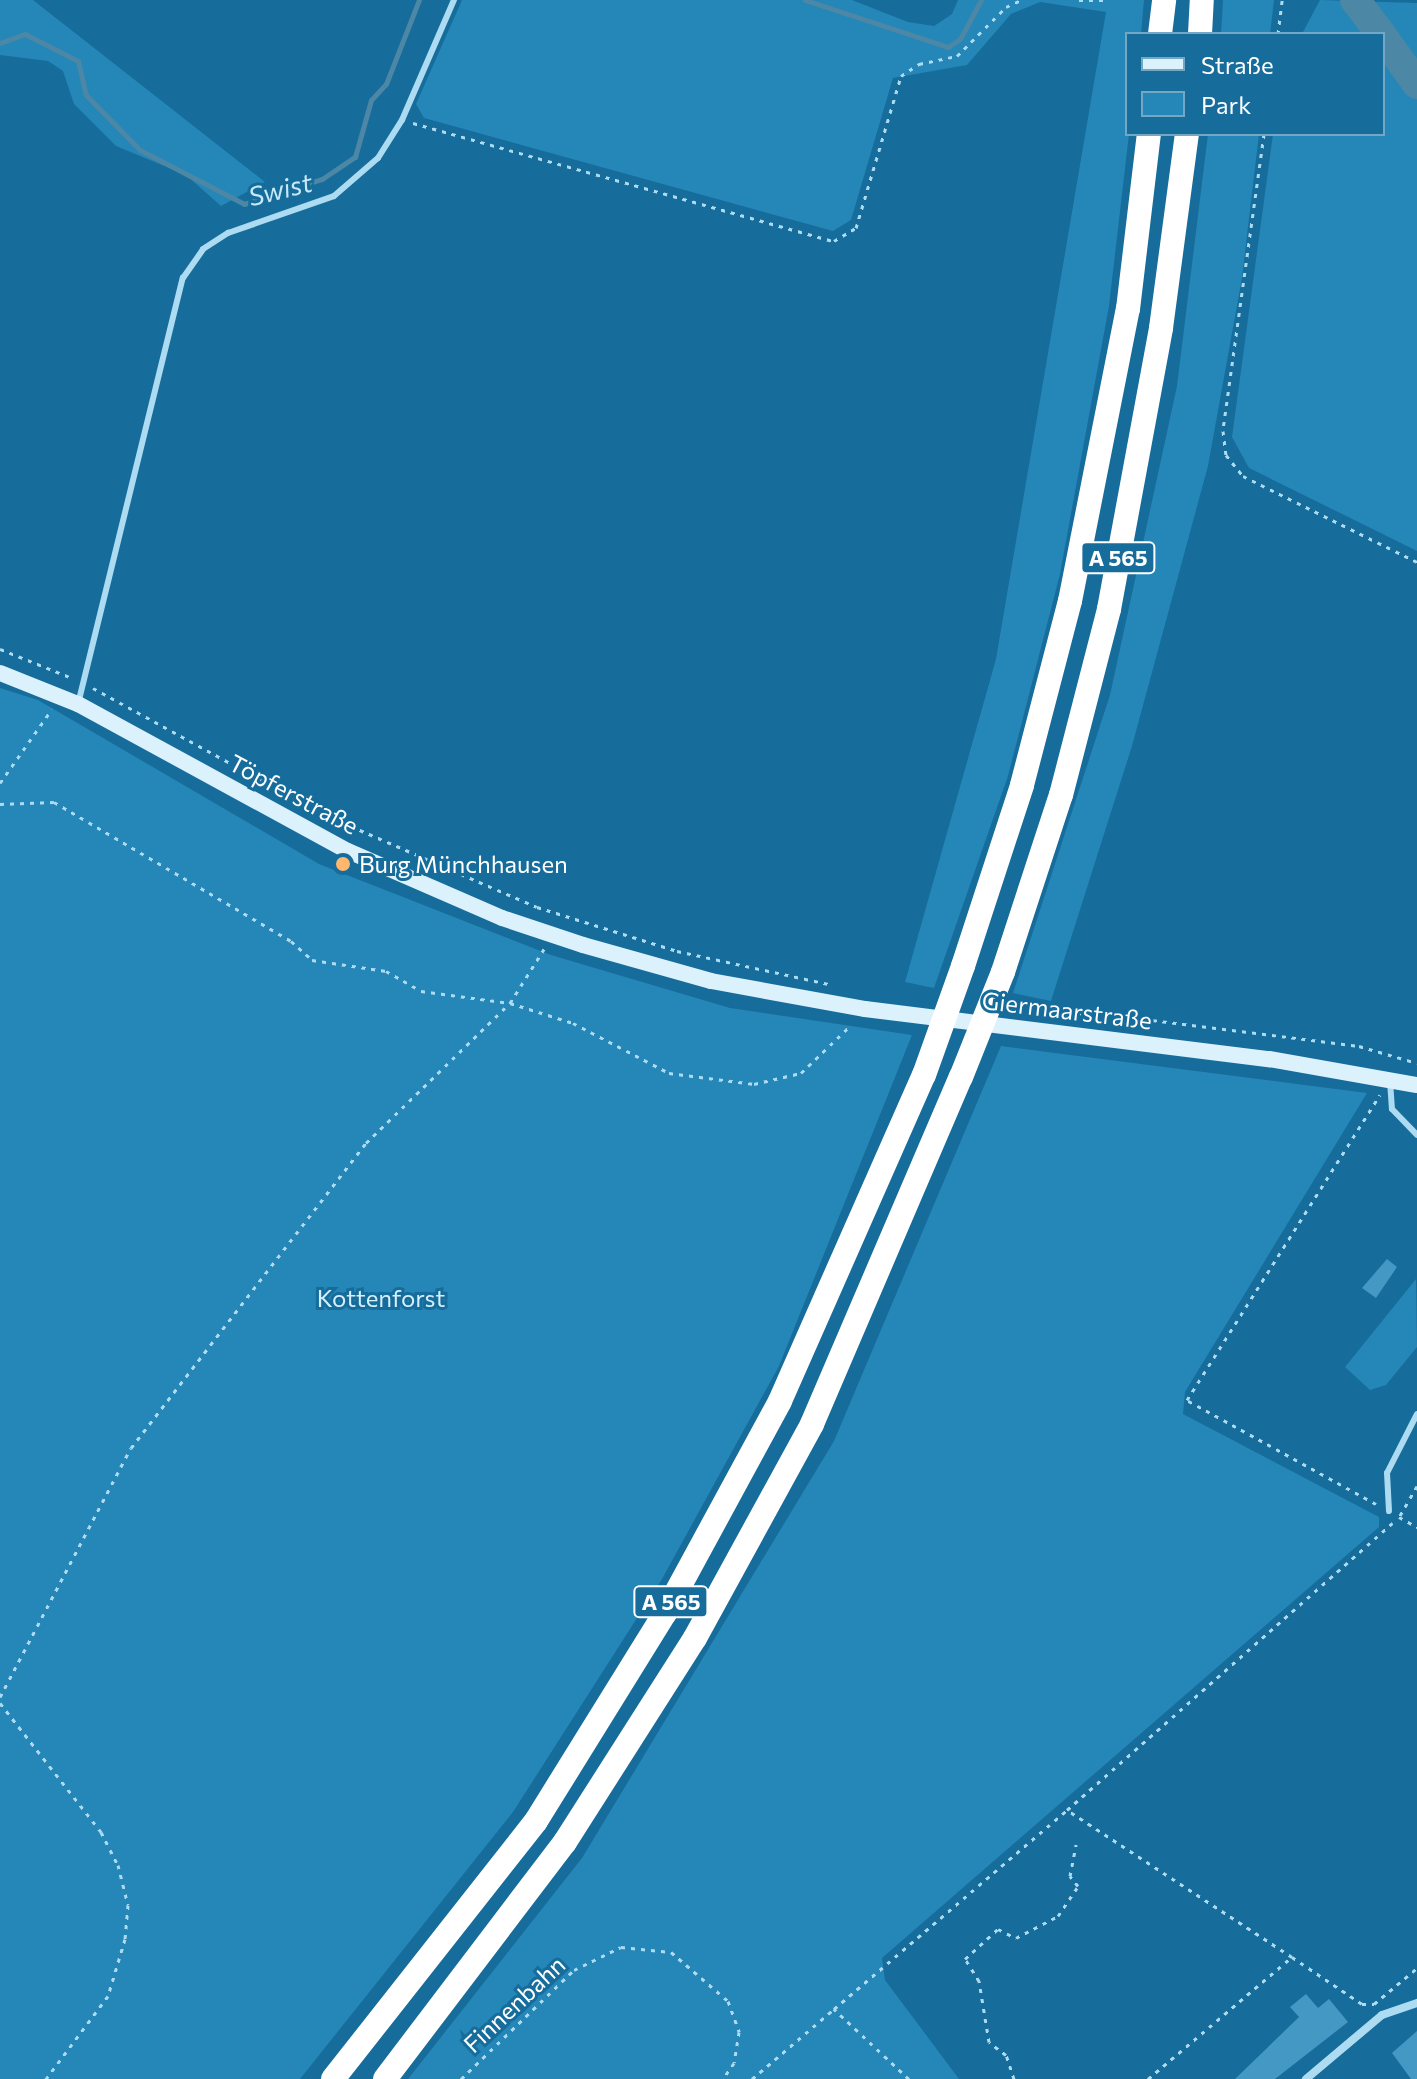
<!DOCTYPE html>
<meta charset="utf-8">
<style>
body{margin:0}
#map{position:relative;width:1417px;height:2079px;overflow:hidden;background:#166c9b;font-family:Commissioner,sans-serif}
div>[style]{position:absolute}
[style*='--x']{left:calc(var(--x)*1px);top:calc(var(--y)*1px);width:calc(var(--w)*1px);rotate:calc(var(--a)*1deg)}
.green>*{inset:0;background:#2586b8}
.stream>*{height:5px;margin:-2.5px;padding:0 2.5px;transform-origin:2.5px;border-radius:2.5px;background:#4c87a6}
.river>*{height:30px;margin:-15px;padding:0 15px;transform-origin:15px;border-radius:15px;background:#4c87a6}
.building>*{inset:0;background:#4498c4}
.path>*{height:3px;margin-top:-1.5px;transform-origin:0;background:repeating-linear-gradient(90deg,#acdbf2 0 4px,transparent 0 10px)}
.service>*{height:6px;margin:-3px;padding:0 3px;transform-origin:3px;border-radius:3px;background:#acdbf2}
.minor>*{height:8px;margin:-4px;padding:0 4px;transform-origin:4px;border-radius:4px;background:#acdbf2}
.secondary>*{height:16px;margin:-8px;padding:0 8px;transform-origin:8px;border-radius:8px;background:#dbf1fc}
.motorway>*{height:24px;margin:-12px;padding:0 12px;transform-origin:12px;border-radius:12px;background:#fff}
.motorway-bridge>*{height:24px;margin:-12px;padding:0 12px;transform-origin:12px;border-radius:12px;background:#fff}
.dots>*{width:22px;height:22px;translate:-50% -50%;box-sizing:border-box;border:4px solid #166c9b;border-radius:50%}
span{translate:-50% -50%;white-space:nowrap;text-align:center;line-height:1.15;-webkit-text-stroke:6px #166c9b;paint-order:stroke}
.shield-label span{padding:2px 6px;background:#166c9b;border:2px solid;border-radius:6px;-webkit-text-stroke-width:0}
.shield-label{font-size:22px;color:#fff;font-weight:700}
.street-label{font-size:24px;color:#fff}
.poi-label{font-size:24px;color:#fff}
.left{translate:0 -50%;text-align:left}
.park-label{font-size:24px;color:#d4effd}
.water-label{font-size:26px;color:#c7e9fa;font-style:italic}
.legend{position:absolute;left:1125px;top:32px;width:260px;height:104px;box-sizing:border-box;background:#166c9b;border:2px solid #73a7c3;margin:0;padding:10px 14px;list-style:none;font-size:24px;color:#fff}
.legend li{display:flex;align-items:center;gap:16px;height:40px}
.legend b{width:40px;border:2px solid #73a7c3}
</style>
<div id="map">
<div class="green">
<i style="clip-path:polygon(0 0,33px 0,265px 182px,221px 206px,186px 175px,116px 146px,74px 104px,63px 71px,48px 61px,0 55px)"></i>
<i style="clip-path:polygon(462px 0,852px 0,908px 22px,934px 26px,952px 14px,958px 0,1144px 0,1141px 34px,1127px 34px,1129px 134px,1109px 306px,1060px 574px,1008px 776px,934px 988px,905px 982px,996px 659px,1106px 12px,1040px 2px,1011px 14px,967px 65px,893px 78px,851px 220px,833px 231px,424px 118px,416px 104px)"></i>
<i style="clip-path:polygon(1223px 0,1274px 0,1270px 34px,1221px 34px)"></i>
<i style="clip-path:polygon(1320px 0,1417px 3px,1417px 551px,1249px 468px,1232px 437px,1273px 134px,1383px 134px,1383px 34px,1302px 34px)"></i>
<i style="clip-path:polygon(1208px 134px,1259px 134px,1242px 278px,1208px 466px,1132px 746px,1051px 1001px,1013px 993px,1110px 695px,1177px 386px)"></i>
<i style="clip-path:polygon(0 688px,38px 700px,319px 864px,551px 955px,730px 1008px,912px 1035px,779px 1366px,662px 1579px,513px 1812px,300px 2079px,0 2079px)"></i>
<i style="clip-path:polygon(1001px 1046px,1367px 1093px,1185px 1392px,1183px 1414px,1379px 1517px,1379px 1527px,882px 1958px,885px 1980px,959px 2079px,408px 2079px,582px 1858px,834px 1441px)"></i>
<i style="clip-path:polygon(1416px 1279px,1417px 1347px,1386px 1385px,1370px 1390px,1345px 1367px)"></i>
</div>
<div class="stream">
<i style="--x:805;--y:0;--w:151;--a:18.2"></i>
<i style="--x:948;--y:47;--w:14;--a:-34"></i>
<i style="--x:960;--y:39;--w:44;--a:-61.7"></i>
<i style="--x:0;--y:43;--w:27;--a:-20"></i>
<i style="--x:25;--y:34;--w:59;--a:27"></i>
<i style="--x:78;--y:61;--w:35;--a:77"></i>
<i style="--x:86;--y:95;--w:77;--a:45.5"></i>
<i style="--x:140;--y:150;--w:117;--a:27.4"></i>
<i style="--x:244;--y:204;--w:82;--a:-17.8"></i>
<i style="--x:322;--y:179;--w:40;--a:-34"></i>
<i style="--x:355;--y:157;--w:59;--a:-74.3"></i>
<i style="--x:371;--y:100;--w:22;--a:-47"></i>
<i style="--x:386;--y:84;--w:90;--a:-68.6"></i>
</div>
<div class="river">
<i style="--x:1355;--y:0;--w:43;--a:52.6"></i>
<i style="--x:1383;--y:37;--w:58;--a:54.1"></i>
</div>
<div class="building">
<i style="clip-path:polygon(1387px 1259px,1397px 1267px,1376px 1298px,1362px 1288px)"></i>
<i style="clip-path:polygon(1306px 1994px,1318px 2008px,1329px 1999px,1348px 2022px,1275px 2079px,1235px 2079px,1299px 2017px,1290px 2007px)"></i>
<i style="clip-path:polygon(1417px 2031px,1417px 2079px,1411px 2079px,1392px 2053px)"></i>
</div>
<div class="path">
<i style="--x:1079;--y:0;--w:25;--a:0"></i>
<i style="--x:1278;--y:34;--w:34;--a:-83"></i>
<i style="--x:413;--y:123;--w:437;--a:15.7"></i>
<i style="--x:834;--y:241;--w:26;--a:-31"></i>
<i style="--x:856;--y:228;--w:159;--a:-73.5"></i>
<i style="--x:901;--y:76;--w:22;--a:-34"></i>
<i style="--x:919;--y:64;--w:39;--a:-12"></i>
<i style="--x:957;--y:56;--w:69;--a:-45"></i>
<i style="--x:1006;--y:7;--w:17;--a:-25"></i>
<i style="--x:1264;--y:134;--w:300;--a:97.9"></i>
<i style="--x:1223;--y:431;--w:24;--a:83"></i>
<i style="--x:1226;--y:455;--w:27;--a:51"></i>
<i style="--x:1243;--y:476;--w:194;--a:26.3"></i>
<i style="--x:0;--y:649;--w:78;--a:21.9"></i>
<i style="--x:93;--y:688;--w:262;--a:28.7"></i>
<i style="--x:323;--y:814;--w:233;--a:23.5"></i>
<i style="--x:537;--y:907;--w:147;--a:17.4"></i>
<i style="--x:677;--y:951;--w:155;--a:12.3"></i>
<i style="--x:0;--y:783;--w:90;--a:-54.9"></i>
<i style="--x:0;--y:804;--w:54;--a:-2.1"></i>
<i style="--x:54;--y:802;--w:275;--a:30.4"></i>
<i style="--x:291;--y:941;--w:28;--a:42"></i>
<i style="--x:312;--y:960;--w:75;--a:8.5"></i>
<i style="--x:386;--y:971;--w:40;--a:29.7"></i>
<i style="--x:421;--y:991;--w:90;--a:7.7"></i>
<i style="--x:510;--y:1003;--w:66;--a:17.6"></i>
<i style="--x:573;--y:1023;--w:108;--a:27.5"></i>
<i style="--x:669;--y:1073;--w:86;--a:7.4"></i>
<i style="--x:754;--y:1084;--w:48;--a:-13.2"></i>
<i style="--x:801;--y:1073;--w:69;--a:-43.8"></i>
<i style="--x:1037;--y:1012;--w:66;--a:1.7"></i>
<i style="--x:1103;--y:1014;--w:258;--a:7.1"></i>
<i style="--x:1359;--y:1046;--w:60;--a:16.3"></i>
<i style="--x:1417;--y:1486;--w:36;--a:120"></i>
<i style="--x:1399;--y:1517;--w:21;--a:29"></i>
<i style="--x:1376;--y:1504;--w:216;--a:-151.2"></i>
<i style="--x:1187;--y:1400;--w:361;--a:-57.7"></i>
<i style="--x:0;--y:1697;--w:281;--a:-62.3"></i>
<i style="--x:131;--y:1448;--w:385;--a:-52.4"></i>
<i style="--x:366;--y:1143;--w:201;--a:-44.2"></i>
<i style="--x:510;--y:1003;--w:64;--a:-57.8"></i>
<i style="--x:0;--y:1703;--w:164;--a:51.9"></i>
<i style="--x:101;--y:1832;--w:37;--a:63"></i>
<i style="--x:118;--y:1865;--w:41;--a:76"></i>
<i style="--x:128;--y:1905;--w:34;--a:95"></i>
<i style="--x:125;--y:1939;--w:59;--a:106.6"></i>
<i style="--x:108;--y:1996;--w:104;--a:126.8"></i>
<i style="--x:1292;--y:1957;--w:269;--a:-146.8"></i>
<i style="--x:1067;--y:1810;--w:434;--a:-41.4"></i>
<i style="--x:461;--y:2079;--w:157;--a:-44"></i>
<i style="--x:574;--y:1970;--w:52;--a:-26.1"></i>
<i style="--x:621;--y:1947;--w:50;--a:5.7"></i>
<i style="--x:671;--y:1952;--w:75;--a:40.7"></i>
<i style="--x:728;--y:2001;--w:33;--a:70"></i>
<i style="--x:739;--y:2032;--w:31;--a:99"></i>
<i style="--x:734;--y:2063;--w:19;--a:125"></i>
<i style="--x:752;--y:2079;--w:108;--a:-40.5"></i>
<i style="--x:909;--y:2079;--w:103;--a:-137"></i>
<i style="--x:834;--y:2009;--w:306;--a:-40.5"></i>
<i style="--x:1014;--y:2079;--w:25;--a:-108"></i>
<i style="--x:1006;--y:2055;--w:21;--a:-143"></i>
<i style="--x:989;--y:2042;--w:62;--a:-99.3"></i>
<i style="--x:979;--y:1981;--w:26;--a:-122"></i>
<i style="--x:965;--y:1959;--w:45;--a:-42.3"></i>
<i style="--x:998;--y:1929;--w:20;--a:27"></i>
<i style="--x:1016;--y:1938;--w:47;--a:-27.6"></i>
<i style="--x:1058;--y:1916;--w:36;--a:-56"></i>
<i style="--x:1078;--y:1886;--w:13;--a:-129"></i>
<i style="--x:1070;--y:1876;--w:32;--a:-79"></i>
<i style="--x:1148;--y:2079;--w:189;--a:-40.3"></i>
<i style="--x:1292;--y:1957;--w:84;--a:33.9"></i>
<i style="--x:1362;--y:2004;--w:12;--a:0"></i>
<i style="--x:1374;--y:2004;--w:56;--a:-39.9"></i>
</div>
<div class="service">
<i style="--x:78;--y:704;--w:439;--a:-76.2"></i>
<i style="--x:183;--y:278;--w:35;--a:-55"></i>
<i style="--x:203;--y:249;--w:30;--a:-33"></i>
<i style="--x:228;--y:233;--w:112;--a:-19.2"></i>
<i style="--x:334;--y:196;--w:58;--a:-40.8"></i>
<i style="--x:378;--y:158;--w:45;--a:-57.7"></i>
<i style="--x:402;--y:120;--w:131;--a:-66.6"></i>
<i style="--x:1390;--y:1081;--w:28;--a:86"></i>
<i style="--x:1392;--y:1109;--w:36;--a:46"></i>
<i style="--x:1389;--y:1511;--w:38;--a:-93"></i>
<i style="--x:1387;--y:1473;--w:66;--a:-63"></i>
</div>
<div class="minor">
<i style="--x:1306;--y:2079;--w:99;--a:-40.1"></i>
<i style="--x:1382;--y:2015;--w:37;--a:-19"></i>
</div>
<div class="secondary">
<i style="--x:0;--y:673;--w:84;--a:21.7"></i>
<i style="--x:78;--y:704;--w:307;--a:28.6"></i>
<i style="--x:348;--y:851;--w:168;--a:23.5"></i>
<i style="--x:502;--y:918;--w:85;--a:18.4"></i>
<i style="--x:583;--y:945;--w:133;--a:15.7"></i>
<i style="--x:711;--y:981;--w:157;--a:10.3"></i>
<i style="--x:865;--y:1009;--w:407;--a:7.1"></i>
<i style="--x:1269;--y:1059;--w:150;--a:10"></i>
</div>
<div class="motorway">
<i style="--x:1160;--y:34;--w:34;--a:-83"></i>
<i style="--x:1200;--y:34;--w:34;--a:-87"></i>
<i style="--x:963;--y:966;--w:190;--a:-71.9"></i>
<i style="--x:1022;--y:785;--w:190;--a:-75.4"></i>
<i style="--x:1070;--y:601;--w:298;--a:-78.8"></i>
<i style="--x:1128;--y:309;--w:176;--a:-83.2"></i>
<i style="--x:1003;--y:972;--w:186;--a:-71.9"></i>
<i style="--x:1061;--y:795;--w:192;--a:-75.5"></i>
<i style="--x:1109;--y:609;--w:286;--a:-79.5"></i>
<i style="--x:1161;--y:328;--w:196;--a:-82.4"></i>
<i style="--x:333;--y:2079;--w:328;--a:-51.8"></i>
<i style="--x:536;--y:1821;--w:245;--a:-58.2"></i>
<i style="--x:665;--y:1613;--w:241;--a:-61.5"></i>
<i style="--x:780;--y:1401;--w:356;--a:-66.2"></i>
<i style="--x:385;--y:2079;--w:298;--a:-52.8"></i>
<i style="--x:565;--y:1842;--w:242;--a:-57.5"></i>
<i style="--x:695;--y:1638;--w:244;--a:-61.3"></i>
<i style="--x:812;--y:1424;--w:378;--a:-66.8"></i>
</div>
<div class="motorway-bridge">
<i style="--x:924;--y:1075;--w:116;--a:-70.3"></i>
<i style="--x:961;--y:1077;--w:113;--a:-68.2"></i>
</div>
<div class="dots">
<i style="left:343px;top:864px;background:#ffb66d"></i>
</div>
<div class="shield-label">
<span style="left:1118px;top:558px">A 565</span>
<span style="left:671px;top:1602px">A 565</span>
</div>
<div class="street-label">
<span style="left:294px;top:794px;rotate:28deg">Töpferstraße</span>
<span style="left:1067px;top:1010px;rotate:7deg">Giermaarstraße</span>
<span style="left:514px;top:2004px;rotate:-43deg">Finnenbahn</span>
</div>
<div class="poi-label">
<span class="left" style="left:359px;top:864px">Burg Münchhausen</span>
</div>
<div class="park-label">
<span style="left:381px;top:1298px">Kottenforst</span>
</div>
<div class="water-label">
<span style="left:280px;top:189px;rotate:-14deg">Swist</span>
</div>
<ul class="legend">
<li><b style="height:10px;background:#dbf1fc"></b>Straße</li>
<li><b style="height:22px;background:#2586b8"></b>Park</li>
</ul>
</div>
